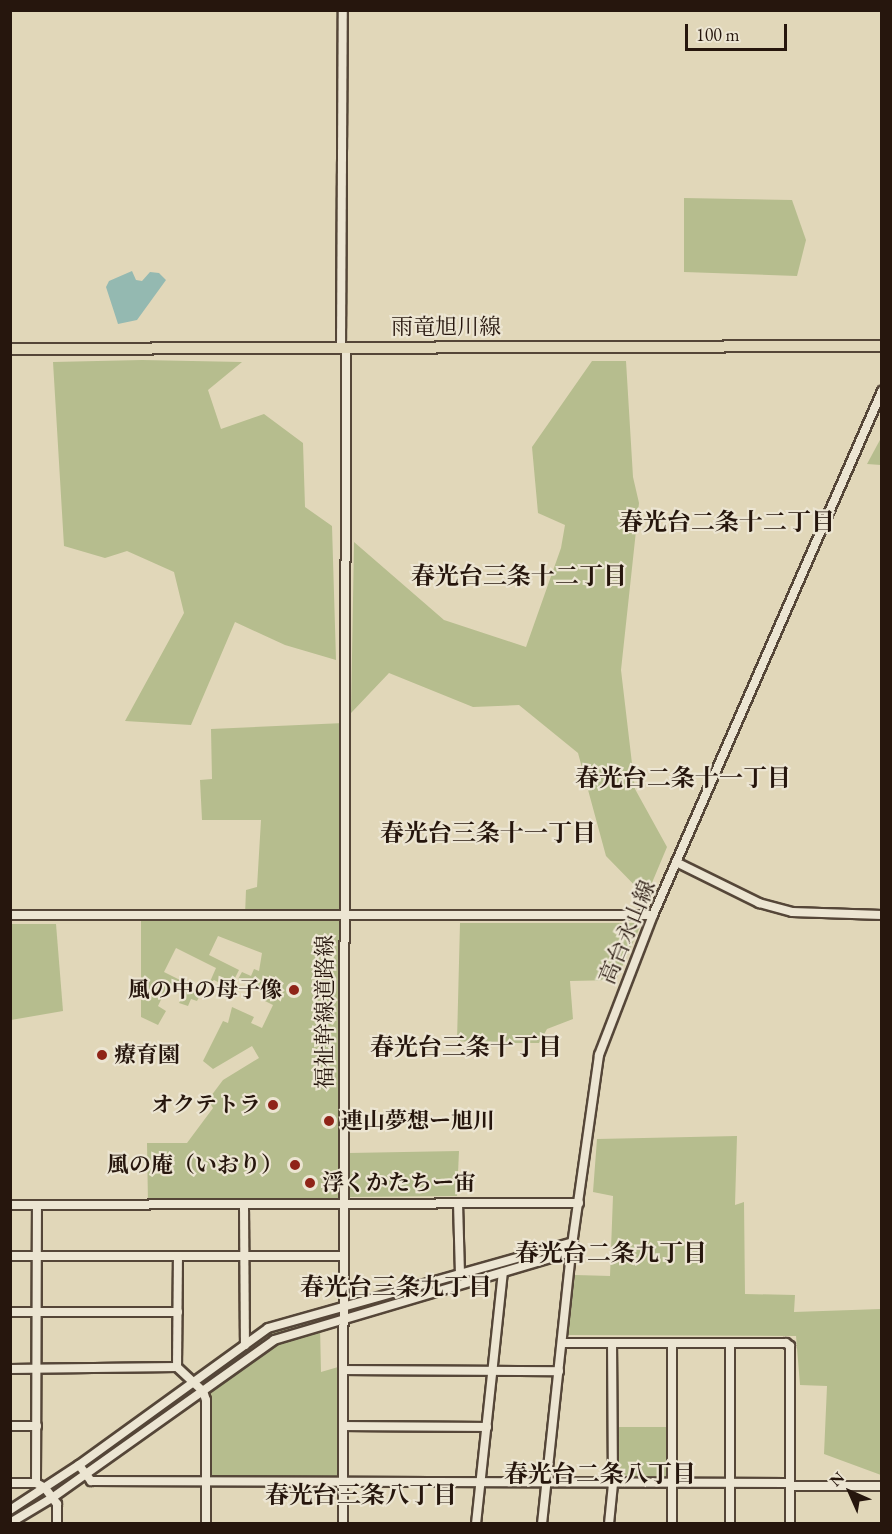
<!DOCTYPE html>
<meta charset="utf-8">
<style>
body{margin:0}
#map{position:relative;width:892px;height:1534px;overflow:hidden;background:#e1d7b9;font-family:"EB Garamond","Noto Serif JP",serif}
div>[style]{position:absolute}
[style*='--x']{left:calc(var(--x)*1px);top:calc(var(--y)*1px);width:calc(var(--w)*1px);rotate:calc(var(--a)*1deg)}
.green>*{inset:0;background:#b6bd8e}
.water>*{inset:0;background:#94b9b1}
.roads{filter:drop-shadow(2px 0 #554638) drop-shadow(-2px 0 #554638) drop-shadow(0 2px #554638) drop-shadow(0 -2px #554638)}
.minor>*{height:8px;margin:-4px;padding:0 4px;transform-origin:4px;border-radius:4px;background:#ece5d2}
.major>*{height:10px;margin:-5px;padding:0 5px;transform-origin:5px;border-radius:5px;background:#e1d7b9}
.dots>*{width:16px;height:16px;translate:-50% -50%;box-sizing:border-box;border:3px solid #ece5d2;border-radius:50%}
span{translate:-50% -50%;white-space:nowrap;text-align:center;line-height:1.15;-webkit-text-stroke:4.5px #ece5d2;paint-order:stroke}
.street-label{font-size:22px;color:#26160d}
.poi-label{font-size:22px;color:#26160d;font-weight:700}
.right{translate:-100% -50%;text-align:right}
.left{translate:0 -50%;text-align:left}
.neighbourhood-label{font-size:24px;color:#26160d;font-weight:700}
.frame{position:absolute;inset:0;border:12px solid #26160d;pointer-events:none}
.north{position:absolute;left:820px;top:1462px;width:60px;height:60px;-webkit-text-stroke:4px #ece5d2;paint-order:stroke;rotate:315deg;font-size:16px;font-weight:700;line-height:24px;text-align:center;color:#26160d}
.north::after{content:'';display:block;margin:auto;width:21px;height:27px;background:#26160d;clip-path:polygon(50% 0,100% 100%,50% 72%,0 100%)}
.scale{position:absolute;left:685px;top:24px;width:102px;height:27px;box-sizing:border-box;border:3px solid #26160d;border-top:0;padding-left:8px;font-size:18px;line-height:21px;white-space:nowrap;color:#26160d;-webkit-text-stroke:4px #ece5d2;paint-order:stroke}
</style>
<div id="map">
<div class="green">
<i style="clip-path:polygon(684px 198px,792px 200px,806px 240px,797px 276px,684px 272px)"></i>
<i style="clip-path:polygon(142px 360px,242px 362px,208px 390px,221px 429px,264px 414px,303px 443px,305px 507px,332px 526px,336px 660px,285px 645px,235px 622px,191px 725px,125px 721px,184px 613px,174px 572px,127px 551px,105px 558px,64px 546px,53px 362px)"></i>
<i style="clip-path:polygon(592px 361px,626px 361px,633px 477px,639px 503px,621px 670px,635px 789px,667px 847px,646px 897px,606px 856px,578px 753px,519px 705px,473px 707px,389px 673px,351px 713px,354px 542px,444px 620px,526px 647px,561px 548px,565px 525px,538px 513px,532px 447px)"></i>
<i style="clip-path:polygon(881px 438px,881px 465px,867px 464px)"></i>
<i style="clip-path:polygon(344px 723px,344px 1205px,148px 1205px,147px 1143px,187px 1143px,213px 1108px,208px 1100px,223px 1080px,259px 1058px,252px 1046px,213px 1069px,203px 1061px,223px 1021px,228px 1023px,232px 1007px,254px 1017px,251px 1023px,262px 1028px,273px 1005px,263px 1000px,266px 993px,238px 979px,242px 972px,251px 976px,254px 969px,259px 971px,262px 953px,218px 936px,209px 955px,239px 970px,230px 988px,214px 980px,209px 984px,216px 968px,176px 948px,164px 972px,202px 991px,197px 1001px,191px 999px,188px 1006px,179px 1003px,184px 993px,168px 985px,158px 1006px,166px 1011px,158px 1025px,141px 1017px,141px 914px,245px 915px,246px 890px,257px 887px,261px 820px,202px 820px,200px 780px,212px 779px,211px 729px)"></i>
<i style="clip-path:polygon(460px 923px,637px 923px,640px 927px,616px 980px,570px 981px,573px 1019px,547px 1029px,539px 1043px,485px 1043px,457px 1041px)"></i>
<i style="clip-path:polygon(11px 924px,56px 924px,63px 1011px,11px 1020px)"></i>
<i style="clip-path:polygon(737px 1136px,735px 1205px,744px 1202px,745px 1294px,795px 1295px,794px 1312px,881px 1309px,881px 1475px,824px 1454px,827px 1386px,800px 1385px,796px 1336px,568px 1335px,575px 1275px,610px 1276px,613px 1196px,593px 1192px,597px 1139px)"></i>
<i style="clip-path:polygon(459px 1151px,457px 1196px,349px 1197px,349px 1153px)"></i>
<i style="clip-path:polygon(566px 1243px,568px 1249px,351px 1312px,352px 1306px)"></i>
<i style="clip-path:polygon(340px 1311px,339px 1318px,273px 1338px,207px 1384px,202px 1380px,270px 1331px)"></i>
<i style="clip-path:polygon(320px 1326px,321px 1372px,345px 1365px,343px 1483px,206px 1483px,203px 1391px,274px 1340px)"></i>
<i style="clip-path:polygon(192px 1387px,197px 1391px,92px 1466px,87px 1464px)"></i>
<i style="clip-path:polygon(619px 1427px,667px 1427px,667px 1478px,618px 1477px)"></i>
</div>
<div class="water">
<i style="clip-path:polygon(132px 271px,136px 280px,142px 281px,150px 272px,159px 273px,166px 280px,137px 320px,118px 324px,106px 287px,109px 281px)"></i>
</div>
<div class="roads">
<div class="minor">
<i style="--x:341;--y:347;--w:337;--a:-89.7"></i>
<i style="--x:676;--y:862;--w:93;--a:26.3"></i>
<i style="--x:759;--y:903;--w:34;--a:15"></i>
<i style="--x:792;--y:912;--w:90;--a:1.9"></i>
<i style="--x:10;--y:915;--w:643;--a:0"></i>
<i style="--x:458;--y:1203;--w:71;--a:88.4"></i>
<i style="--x:10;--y:1205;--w:569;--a:-0.2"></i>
<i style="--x:244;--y:1206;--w:139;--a:89.6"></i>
<i style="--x:10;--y:1256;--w:333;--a:0"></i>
<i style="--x:10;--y:1312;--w:168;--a:0"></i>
<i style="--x:562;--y:1343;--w:224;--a:0"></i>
<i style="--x:786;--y:1343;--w:5;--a:37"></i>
<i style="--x:790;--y:1346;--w:178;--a:90"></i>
<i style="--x:672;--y:1343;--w:181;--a:90"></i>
<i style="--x:177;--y:1367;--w:110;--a:-89.5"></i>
<i style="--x:10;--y:1369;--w:167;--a:-0.7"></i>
<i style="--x:177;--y:1367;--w:35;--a:43"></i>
<i style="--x:203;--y:1391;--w:9;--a:72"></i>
<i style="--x:206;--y:1400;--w:124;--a:90"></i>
<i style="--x:345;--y:1370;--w:214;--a:0.3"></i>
<i style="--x:10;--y:1426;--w:27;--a:0"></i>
<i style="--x:344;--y:1426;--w:143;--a:0.4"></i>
<i style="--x:79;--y:1465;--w:20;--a:53"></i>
<i style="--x:91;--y:1481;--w:699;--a:0.16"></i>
<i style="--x:10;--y:1483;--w:26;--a:0"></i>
<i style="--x:36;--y:1483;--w:10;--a:29"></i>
<i style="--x:45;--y:1488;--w:20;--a:53"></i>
<i style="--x:57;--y:1504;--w:20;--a:90"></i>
<i style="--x:36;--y:1483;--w:278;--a:-89.8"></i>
<i style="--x:790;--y:1486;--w:92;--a:0"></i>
<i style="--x:10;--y:1510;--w:82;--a:-33.1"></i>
<i style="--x:79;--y:1465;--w:233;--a:-35.9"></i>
<i style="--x:268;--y:1328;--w:317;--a:-15.7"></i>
<i style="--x:10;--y:1523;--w:49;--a:-30.8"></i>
<i style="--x:52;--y:1498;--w:272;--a:-35.4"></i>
<i style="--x:274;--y:1340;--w:310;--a:-16.5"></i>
<i style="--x:343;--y:1524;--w:1177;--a:-89.85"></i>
<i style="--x:476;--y:1524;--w:253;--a:-83.9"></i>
<i style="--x:542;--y:1524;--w:274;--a:-83.9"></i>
<i style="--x:571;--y:1252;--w:199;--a:-81.9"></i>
<i style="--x:599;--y:1055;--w:150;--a:-68.9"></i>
<i style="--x:653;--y:915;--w:572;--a:-66.39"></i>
<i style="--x:609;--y:1524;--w:40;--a:-84.3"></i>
<i style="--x:613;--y:1484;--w:140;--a:-90.4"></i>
<i style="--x:730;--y:1524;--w:181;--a:-90"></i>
</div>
<div class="major">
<i style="--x:10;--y:349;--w:872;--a:-0.2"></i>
</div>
</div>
<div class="dots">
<i style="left:294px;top:990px;background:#8f2418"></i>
<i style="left:102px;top:1055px;background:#8f2418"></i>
<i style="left:273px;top:1105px;background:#8f2418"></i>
<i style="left:329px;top:1121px;background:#8f2418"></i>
<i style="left:295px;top:1165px;background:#8f2418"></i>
<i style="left:310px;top:1183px;background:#8f2418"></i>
</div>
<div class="street-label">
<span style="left:446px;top:327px">雨竜旭川線</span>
<span style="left:627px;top:932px;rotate:-67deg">高台永山線</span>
<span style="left:325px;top:1012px;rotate:-90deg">福祉幹線道路線</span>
</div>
<div class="poi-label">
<span class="right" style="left:282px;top:990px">風の中の母子像</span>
<span class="left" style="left:114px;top:1055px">療育園</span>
<span class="right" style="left:261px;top:1105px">オクテトラ</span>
<span class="left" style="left:341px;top:1121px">連山夢想ー旭川</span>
<span class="right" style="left:283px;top:1165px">風の庵（いおり）</span>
<span class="left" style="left:322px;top:1183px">浮くかたちー宙</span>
</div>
<div class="neighbourhood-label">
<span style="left:727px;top:522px">春光台二条十二丁目</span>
<span style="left:519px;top:576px">春光台三条十二丁目</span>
<span style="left:683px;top:778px">春光台二条十一丁目</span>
<span style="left:488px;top:833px">春光台三条十一丁目</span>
<span style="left:466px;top:1047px">春光台三条十丁目</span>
<span style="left:611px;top:1253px">春光台二条九丁目</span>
<span style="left:396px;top:1287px">春光台三条九丁目</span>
<span style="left:600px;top:1474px">春光台二条八丁目</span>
<span style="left:361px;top:1495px">春光台三条八丁目</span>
</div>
<div class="frame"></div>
<div class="north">N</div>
<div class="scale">100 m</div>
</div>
